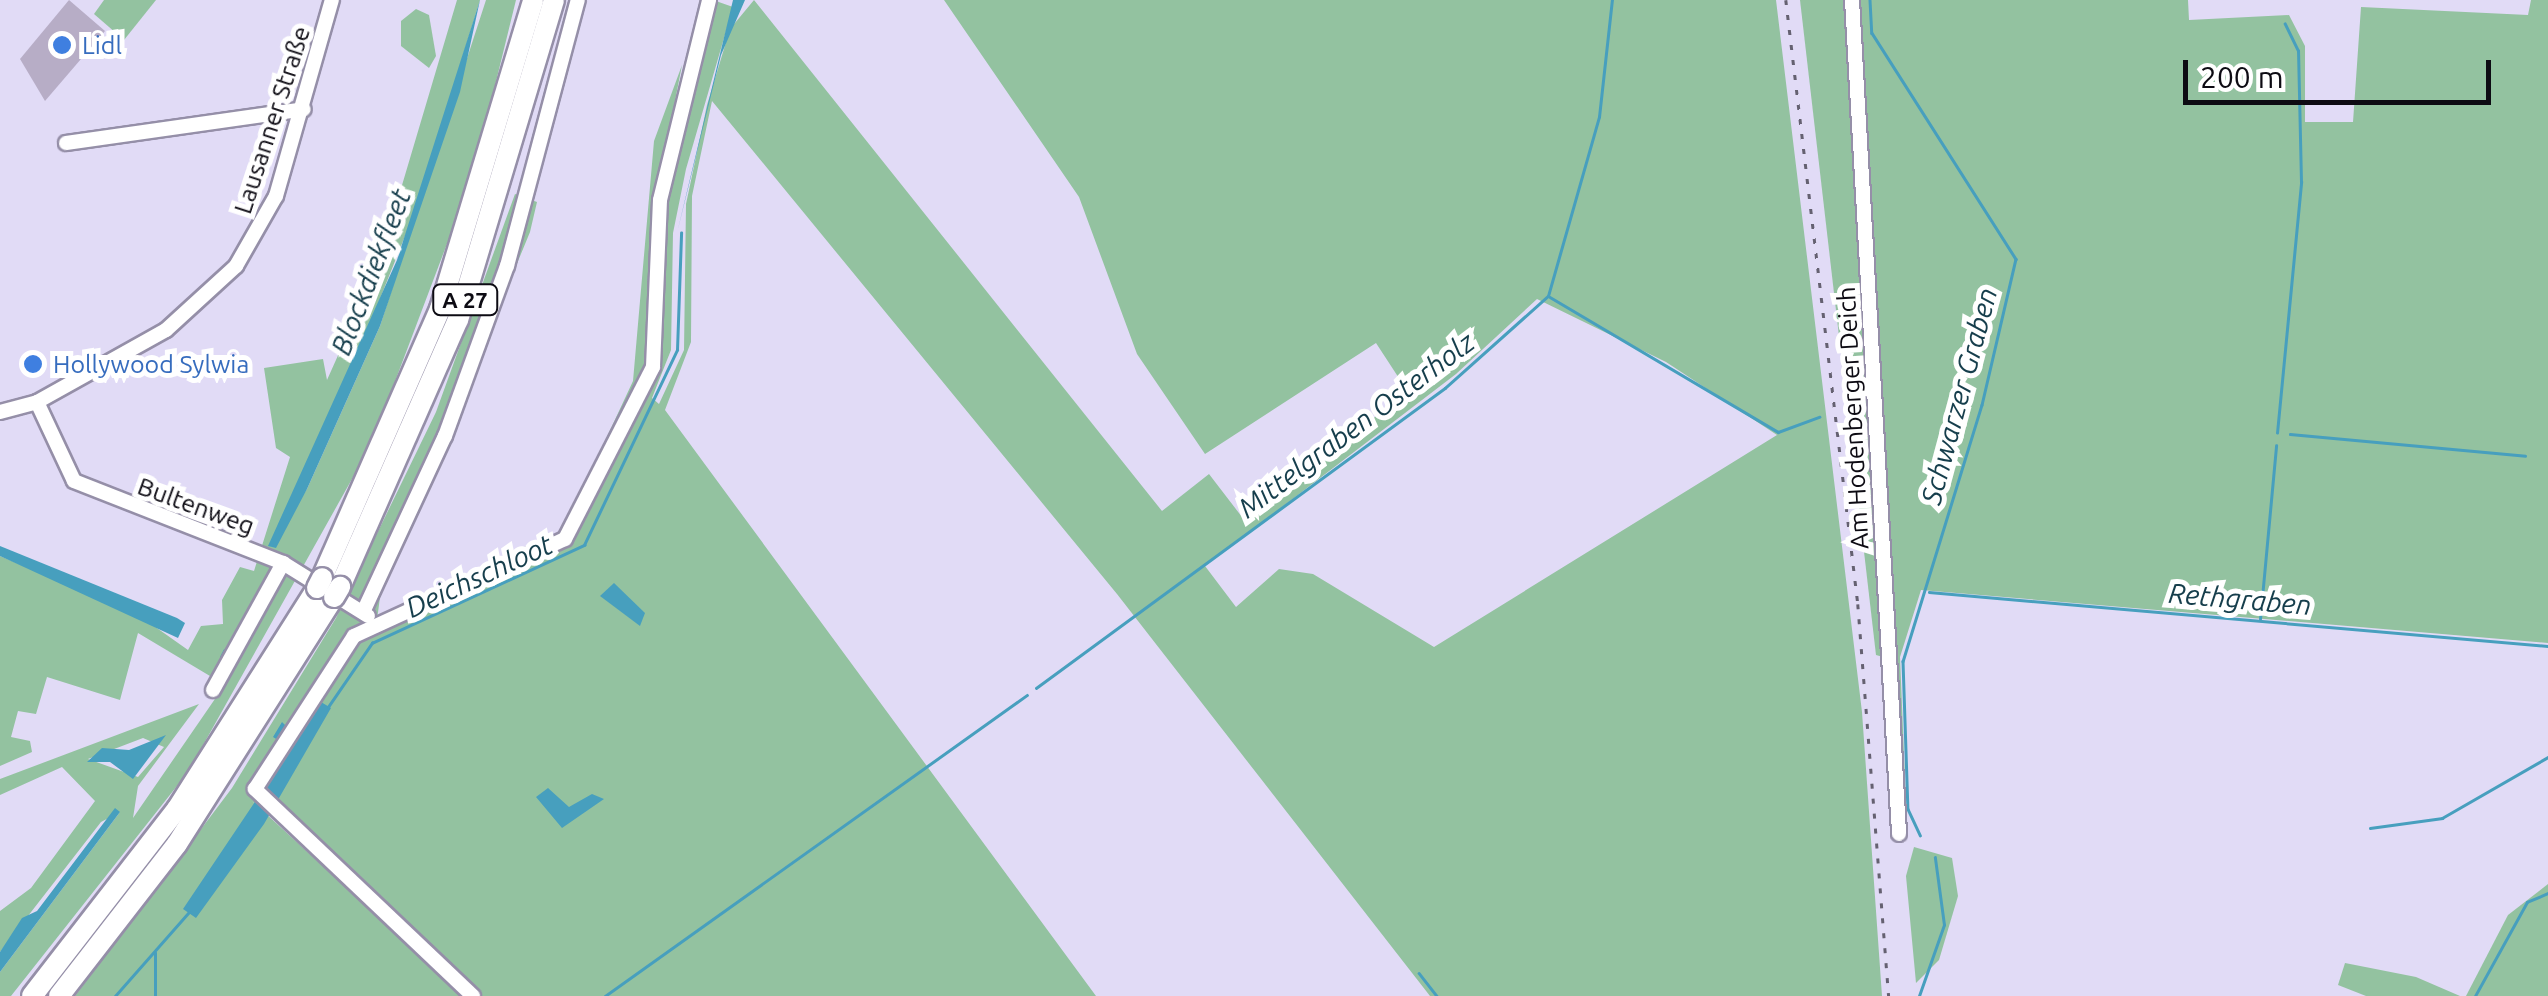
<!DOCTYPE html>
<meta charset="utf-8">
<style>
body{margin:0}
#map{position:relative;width:2548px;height:996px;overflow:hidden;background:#e1dbf6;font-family:Ubuntu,sans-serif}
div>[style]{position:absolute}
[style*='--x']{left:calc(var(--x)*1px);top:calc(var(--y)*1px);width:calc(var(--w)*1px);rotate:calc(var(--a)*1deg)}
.green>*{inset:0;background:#93c2a0}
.water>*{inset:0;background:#479fbe}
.stream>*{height:2.5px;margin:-1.25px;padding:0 1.25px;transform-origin:1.25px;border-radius:1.25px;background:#479fbe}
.building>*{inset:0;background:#b7adc6}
.roads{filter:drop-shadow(2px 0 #958fa8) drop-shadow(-2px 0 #958fa8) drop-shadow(0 2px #958fa8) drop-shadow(0 -2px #958fa8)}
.minor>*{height:14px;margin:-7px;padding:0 7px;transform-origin:7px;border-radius:7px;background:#fff}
.highway>*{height:20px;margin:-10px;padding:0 10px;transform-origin:10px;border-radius:10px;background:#fff}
.rail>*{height:2.5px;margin-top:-1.25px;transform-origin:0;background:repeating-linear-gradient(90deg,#656171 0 5px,transparent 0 15px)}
.bridges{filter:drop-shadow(2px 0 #958fa8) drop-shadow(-2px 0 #958fa8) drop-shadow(0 2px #958fa8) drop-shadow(0 -2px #958fa8)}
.highway-bridge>*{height:20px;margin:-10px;padding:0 10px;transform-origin:10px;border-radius:10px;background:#fff}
.dots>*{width:28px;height:28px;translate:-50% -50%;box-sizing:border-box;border:5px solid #fff;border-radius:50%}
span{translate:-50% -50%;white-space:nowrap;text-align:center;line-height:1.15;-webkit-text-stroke:10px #fff;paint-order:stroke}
.shield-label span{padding:2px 8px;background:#fff;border:2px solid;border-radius:8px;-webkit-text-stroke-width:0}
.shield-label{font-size:22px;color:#0d0b13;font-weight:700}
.shop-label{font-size:25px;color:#366cbe}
.left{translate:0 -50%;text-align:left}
.street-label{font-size:25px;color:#0d0b13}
.water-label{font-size:28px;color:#163e4c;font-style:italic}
.scale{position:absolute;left:2183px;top:60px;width:308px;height:45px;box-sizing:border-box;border:5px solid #0d0b13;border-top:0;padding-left:12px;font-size:30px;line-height:35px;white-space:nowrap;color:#0d0b13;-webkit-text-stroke:8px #fff;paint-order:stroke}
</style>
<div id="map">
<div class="green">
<i style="clip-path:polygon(104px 0,156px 0,124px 40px,94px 14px)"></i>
<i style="clip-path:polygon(evenodd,457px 0,480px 0,415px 211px,326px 434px,269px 545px,307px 489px,380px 326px,486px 0,516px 0,473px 175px,371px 445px,188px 772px,11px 996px,0 996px,0 972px,120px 812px,101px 822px,0 952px,0 911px,31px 888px,95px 801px,62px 767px,0 795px,0 779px,199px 704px,138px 786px,133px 818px,217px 696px,215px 679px,138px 633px,120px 700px,47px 677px,36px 714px,18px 711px,11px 737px,30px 741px,32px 752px,0 766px,0 556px,137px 614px,188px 650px,201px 626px,223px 624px,222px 600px,240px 567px,254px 571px,290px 457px,276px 448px,264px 368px,323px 359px,327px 380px,378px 266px,457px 0,143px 738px,164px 747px,138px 777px,88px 759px,143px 738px)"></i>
<i style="clip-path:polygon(evenodd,713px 0,733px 7px,686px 169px,673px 233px,671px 350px,652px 398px,659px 404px,684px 350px,686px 204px,707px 105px,730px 29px,754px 0,1162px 511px,1209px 474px,1242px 517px,1408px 392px,1376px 343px,1205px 454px,1137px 354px,1079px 197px,944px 0,1776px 0,1862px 712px,1882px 996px,1430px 996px,1117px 594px,712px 101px,692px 196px,691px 342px,665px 410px,1096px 996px,481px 996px,294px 818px,286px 829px,252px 801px,464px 996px,75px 996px,232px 788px,336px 618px,436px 412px,515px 194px,537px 202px,530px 232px,380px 597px,376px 628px,569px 543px,602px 480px,592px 469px,633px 381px,654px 141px,682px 65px,650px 230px,654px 374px,661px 357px,662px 218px,713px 0,1537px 299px,1666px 362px,1777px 435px,1434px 647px,1313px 574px,1279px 569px,1236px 607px,1205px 566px,1456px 374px,1537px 299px)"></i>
<i style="clip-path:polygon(1800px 0,1846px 0,1883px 657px,1876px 655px)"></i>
<i style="clip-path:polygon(1859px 0,2188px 0,2189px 20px,2289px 15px,2305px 46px,2305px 122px,2353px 122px,2361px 7px,2528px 15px,2531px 0,2548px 0,2548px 643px,1921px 590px,1900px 657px,1907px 827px)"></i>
<i style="clip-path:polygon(416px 9px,429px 15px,436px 56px,429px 68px,401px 46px,401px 21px)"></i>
<i style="clip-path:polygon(1914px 847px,1952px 858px,1958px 896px,1939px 960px,1916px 983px,1906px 876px)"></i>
<i style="clip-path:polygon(2548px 884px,2548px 996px,2466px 996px,2508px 915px)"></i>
<i style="clip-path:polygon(2345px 963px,2416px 977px,2460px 996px,2366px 996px,2338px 985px)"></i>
</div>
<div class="water">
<i style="clip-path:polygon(480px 0,460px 92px,380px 326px,307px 489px,276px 548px,268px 546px,397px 260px)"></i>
<i style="clip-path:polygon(733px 0,745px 0,721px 55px,677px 233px)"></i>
<i style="clip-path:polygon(0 546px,177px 618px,185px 623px,178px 638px,0 556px)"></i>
<i style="clip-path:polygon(614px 583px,645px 613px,640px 626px,600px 596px)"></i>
<i style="clip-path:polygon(321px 702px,331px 708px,264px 824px,196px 918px,183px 909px,291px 748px,273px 737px,282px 722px,298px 738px)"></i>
<i style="clip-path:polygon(166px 735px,133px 779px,110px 762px,87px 762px,102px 748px,129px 750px)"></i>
<i style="clip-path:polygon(548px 788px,569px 807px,592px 794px,604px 799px,562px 828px,536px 797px)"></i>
<i style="clip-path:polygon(115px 808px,120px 812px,0 972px,0 952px,22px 918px,37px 911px)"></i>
</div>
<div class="stream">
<i style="--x:1870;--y:0;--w:33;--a:87"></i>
<i style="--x:1872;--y:33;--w:268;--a:57.5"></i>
<i style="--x:2016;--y:259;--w:150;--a:103.1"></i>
<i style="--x:1982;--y:405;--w:268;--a:107.1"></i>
<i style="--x:1903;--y:661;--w:148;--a:88.1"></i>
<i style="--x:1908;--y:809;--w:29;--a:65"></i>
<i style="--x:1550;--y:297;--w:265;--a:30.6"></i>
<i style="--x:1778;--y:432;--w:44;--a:-20.1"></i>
<i style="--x:2277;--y:433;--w:252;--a:-84.5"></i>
<i style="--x:2301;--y:182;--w:131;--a:-91.3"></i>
<i style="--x:2298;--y:51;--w:30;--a:-116"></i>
<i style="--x:2290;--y:434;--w:236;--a:5.3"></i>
<i style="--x:1929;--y:592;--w:621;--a:4.99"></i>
<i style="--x:2260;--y:619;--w:174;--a:-84.7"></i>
<i style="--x:221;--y:657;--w:7;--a:-63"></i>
<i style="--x:1036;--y:688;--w:507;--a:-36.26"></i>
<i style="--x:1445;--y:388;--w:138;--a:-41.8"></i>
<i style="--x:1548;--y:296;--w:186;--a:-74.1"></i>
<i style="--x:1599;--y:117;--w:118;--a:-83.7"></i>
<i style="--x:328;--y:707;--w:78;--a:-55.5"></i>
<i style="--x:372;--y:643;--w:234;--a:-24.8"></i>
<i style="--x:584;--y:545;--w:216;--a:-64.5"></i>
<i style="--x:677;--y:350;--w:117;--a:-88"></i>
<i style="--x:2370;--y:828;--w:73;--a:-7.9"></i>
<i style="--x:2442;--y:818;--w:122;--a:-29.9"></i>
<i style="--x:1419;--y:973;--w:29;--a:52"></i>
<i style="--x:115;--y:996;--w:112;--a:-48.6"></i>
<i style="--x:155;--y:996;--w:43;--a:-90"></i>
<i style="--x:605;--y:996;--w:518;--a:-35.5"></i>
<i style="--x:1919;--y:996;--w:75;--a:-70.6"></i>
<i style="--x:1944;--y:925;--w:68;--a:-97.7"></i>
<i style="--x:2475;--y:996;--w:107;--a:-61"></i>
<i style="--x:2527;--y:902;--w:23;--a:-23"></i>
</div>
<div class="building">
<i style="clip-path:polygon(69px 0,105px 31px,45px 101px,20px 59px)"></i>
</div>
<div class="roads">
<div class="minor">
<i style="--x:1852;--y:0;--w:835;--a:86.77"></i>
<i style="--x:66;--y:143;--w:240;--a:-8.1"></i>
<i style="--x:37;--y:402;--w:87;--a:64.9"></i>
<i style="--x:74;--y:481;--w:225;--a:21.4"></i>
<i style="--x:283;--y:563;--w:100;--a:31.9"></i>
<i style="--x:0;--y:412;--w:38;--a:-15"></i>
<i style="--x:37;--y:402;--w:148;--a:-29.2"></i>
<i style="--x:166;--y:330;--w:95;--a:-42.4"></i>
<i style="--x:236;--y:266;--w:81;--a:-60.3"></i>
<i style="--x:276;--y:196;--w:204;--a:-74.1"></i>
<i style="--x:365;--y:608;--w:190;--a:-65.1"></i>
<i style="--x:445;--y:436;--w:181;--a:-70"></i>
<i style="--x:507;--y:266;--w:275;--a:-75.1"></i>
<i style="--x:213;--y:690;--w:145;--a:-61.1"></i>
<i style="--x:473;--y:996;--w:301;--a:-136.5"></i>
<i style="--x:255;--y:789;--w:182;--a:-57.1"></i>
<i style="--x:354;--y:636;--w:232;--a:-24.7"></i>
<i style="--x:565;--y:539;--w:193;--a:-62.9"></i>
<i style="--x:653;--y:367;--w:167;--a:-87.6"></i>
<i style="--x:660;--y:200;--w:206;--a:-76.2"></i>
</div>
<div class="highway">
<i style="--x:322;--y:578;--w:294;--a:-66.3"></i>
<i style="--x:440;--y:309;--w:323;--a:-73.2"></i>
<i style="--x:340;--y:587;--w:292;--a:-66.2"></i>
<i style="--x:458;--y:320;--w:334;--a:-73.3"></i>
<i style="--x:32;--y:996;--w:237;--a:-52.2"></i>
<i style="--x:177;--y:809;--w:262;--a:-57.6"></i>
<i style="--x:59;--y:996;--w:192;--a:-52.2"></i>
<i style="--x:177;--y:844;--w:293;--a:-57.6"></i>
</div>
</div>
<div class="rail">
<i style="--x:1786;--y:0;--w:608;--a:83.2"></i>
<i style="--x:1858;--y:604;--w:393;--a:85.5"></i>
</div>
<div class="bridges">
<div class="highway-bridge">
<i style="--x:317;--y:588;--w:11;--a:-63"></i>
<i style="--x:334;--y:597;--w:12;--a:-59"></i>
</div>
</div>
<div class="dots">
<i style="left:62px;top:45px;background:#3f7fe0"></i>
<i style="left:33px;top:364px;background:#3f7fe0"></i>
</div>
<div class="shield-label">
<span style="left:465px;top:300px">A 27</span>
</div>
<div class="shop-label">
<span class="left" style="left:82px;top:45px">Lidl</span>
<span class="left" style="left:53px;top:364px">Hollywood Sylwia</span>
</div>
<div class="street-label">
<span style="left:272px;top:120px;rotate:-72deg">Lausanner Straße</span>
<span style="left:1853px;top:418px;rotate:-93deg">Am Hodenberger Deich</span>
<span style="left:196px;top:506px;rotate:20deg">Bultenweg</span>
</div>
<div class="water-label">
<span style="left:371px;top:272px;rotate:-69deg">Blockdiekfleet</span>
<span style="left:1959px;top:396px;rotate:-75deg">Schwarzer Graben</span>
<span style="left:1356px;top:425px;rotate:-37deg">Mittelgraben Osterholz</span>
<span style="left:479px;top:576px;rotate:-25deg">Deichschloot</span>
<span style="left:2240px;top:599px;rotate:5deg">Rethgraben</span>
</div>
<div class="scale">200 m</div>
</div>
